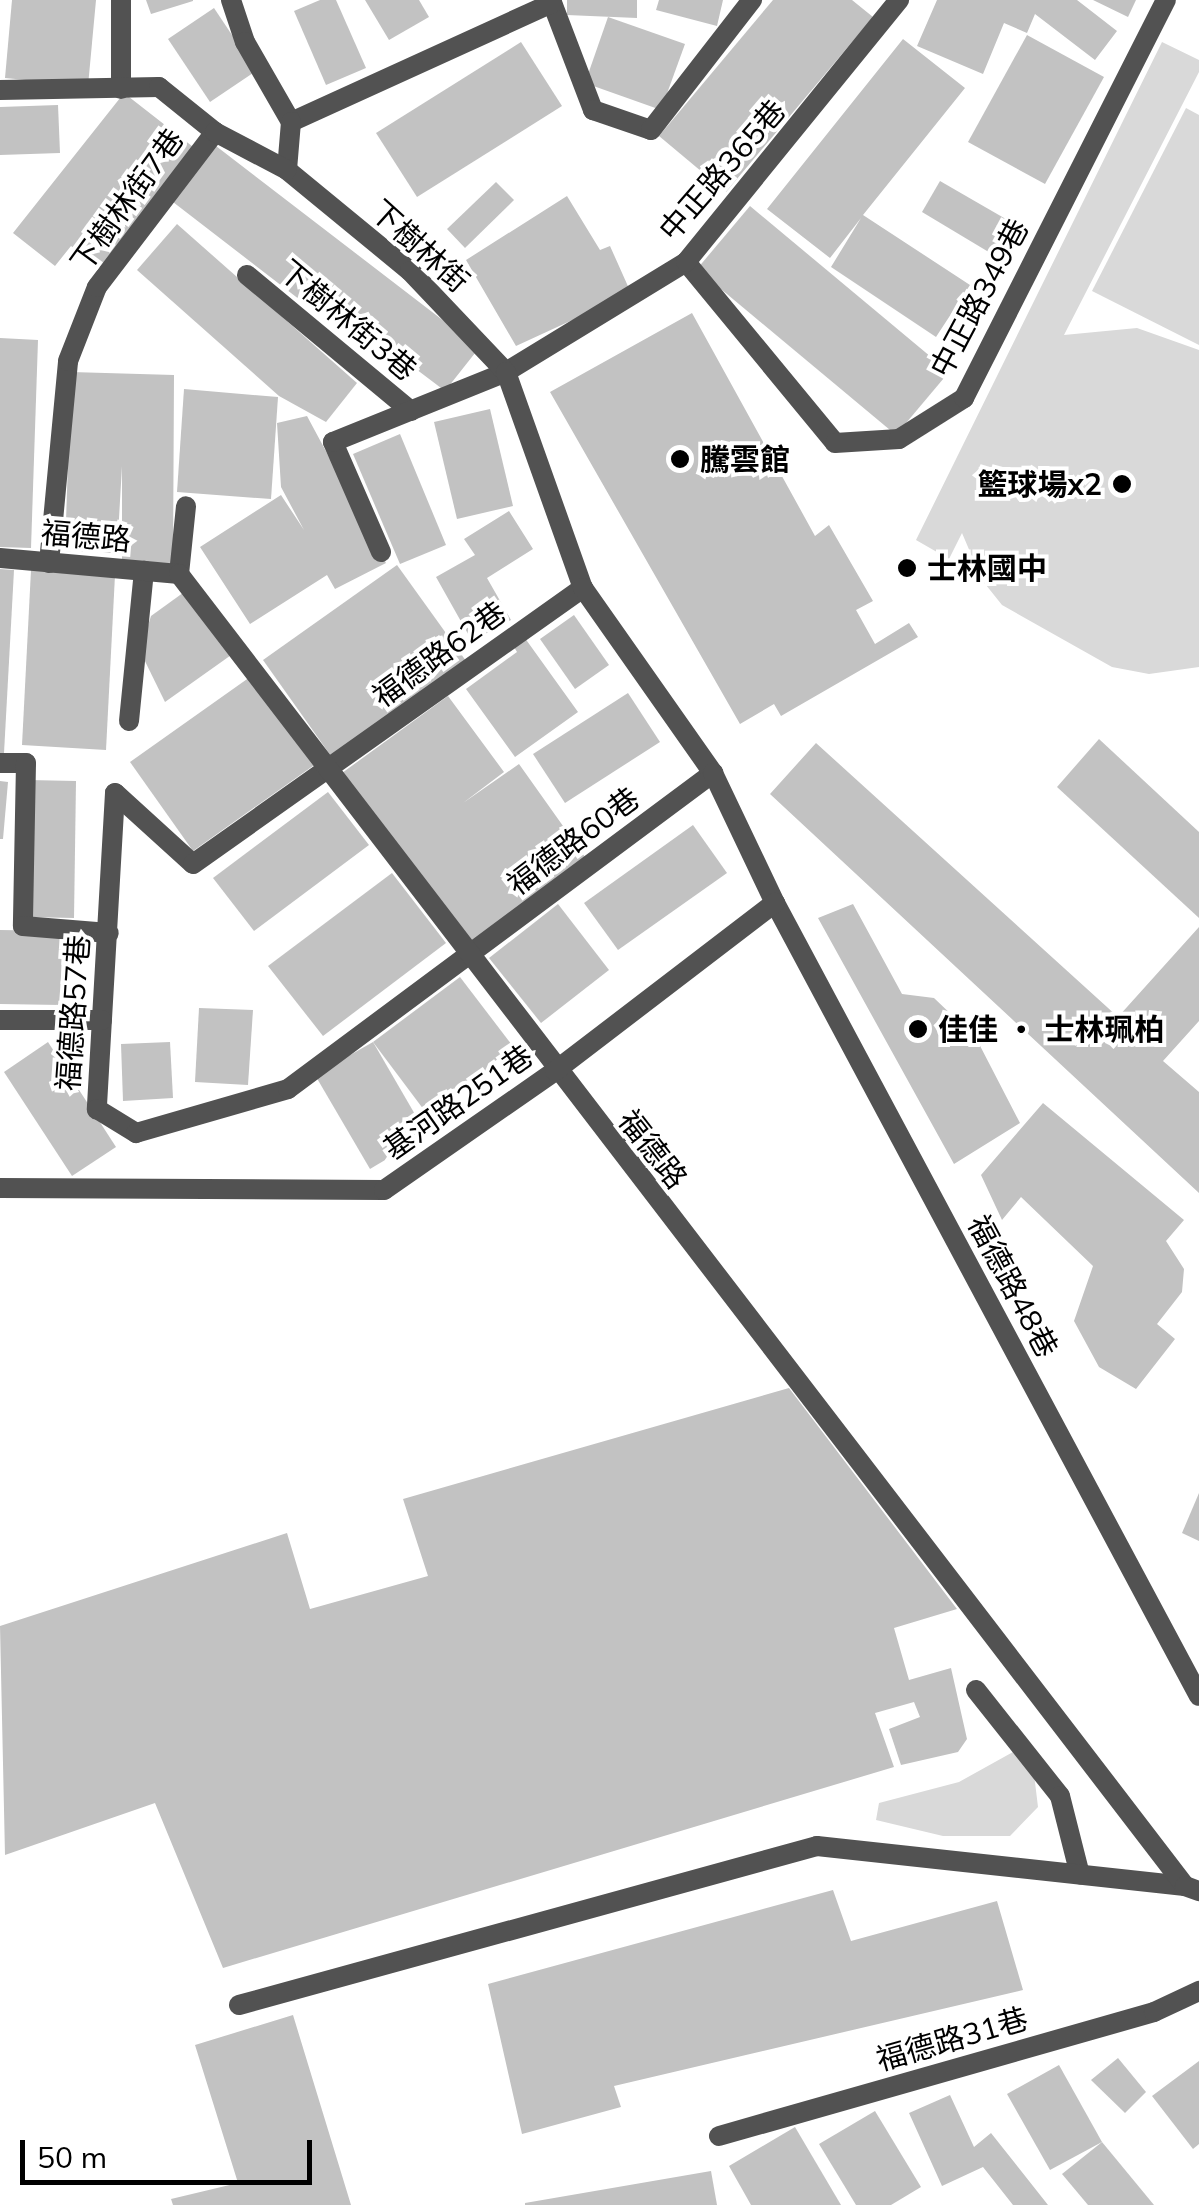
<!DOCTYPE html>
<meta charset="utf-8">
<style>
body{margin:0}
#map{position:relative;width:1199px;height:2205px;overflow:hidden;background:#fff;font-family:Mulish,"Noto Sans TC",sans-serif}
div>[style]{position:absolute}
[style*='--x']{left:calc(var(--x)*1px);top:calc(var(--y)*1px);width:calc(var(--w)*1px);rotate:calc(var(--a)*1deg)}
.green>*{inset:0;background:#d9d9d9}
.building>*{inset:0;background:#c2c2c2}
.service>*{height:20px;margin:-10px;padding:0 10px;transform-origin:10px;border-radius:10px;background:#525252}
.minor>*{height:20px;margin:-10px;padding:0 10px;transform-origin:10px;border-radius:10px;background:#525252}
.dots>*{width:28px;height:28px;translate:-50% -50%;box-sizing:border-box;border:5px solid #fff;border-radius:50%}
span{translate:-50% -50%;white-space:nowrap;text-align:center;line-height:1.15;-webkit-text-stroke:8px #fff;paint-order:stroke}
.street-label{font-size:30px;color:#000}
.poi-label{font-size:30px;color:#000;font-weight:700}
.left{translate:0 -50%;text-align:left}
.right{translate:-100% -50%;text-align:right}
.scale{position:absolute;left:20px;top:2140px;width:292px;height:45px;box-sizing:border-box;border:5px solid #000;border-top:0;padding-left:12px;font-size:30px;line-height:35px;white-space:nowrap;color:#000;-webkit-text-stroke:8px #fff;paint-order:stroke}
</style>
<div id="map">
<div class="green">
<i style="clip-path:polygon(1162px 42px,1199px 60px,1199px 72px,1064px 335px,1137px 328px,1199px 350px,1199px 667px,1149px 674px,1112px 667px,1002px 605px,982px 580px,962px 533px,949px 559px,916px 540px)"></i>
<i style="clip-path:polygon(1186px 108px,1199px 115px,1199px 345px,1092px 291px)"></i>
<i style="clip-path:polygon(1013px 1752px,1034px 1774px,1038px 1807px,1010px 1836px,943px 1836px,876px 1820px,879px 1803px,959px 1782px)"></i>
</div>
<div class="building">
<i style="clip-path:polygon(12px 0,96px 0,88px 86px,5px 78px)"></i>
<i style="clip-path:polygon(146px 0,193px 0,193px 1px,151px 14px)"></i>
<i style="clip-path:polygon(320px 0,336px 0,366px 68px,326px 85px,294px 11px)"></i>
<i style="clip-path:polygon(365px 0,419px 0,429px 17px,389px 40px)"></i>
<i style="clip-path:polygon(567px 0,637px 0,637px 18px,567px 15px)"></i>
<i style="clip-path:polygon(659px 0,723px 0,717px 26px,656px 10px)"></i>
<i style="clip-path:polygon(773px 0,852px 0,873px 17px,726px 192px,659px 136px)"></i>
<i style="clip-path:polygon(937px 0,1077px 0,1117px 31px,1095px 60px,1035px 14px,1027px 33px,1004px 23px,983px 74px,917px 46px)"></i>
<i style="clip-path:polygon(1093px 0,1136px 0,1128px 17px)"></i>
<i style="clip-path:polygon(214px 8px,256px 71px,210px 102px,168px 39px)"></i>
<i style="clip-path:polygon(608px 17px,685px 44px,661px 110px,585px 83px)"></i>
<i style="clip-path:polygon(1027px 35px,1104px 77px,1045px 184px,968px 142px)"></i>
<i style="clip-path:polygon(903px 39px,965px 88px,863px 215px,970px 285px,936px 337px,831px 267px,861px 218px,830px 258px,767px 209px)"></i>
<i style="clip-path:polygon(521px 42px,562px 106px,417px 197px,376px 133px)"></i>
<i style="clip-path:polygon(124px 93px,197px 150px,103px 270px,71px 246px,55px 266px,13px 233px)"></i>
<i style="clip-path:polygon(58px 105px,60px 153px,0 155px,0 107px)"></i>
<i style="clip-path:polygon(216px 146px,479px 348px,445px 391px,313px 291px,304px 303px,173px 202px)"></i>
<i style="clip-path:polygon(940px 181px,1011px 222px,992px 254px,922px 212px)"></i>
<i style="clip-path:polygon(496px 182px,514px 200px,465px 248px,447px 229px)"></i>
<i style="clip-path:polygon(567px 196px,600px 250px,610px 246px,631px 293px,516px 346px,466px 260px)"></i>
<i style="clip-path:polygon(750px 206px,949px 372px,896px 435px,697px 269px)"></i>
<i style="clip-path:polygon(177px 224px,357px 383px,326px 422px,279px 396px,137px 270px)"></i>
<i style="clip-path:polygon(692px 313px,815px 536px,829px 525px,873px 601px,856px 610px,875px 644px,909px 623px,918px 637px,781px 716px,774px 704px,740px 724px,550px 392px)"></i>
<i style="clip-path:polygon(0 338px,38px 340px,31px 548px,0 547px)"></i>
<i style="clip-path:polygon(71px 372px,174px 375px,173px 563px,122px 562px,122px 466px,117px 553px,65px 551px)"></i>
<i style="clip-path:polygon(184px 389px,278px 397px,271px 499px,177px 492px)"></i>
<i style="clip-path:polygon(490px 409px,513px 506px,457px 519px,434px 422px)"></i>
<i style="clip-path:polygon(307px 416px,386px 563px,335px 589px,327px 575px,250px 624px,200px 547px,281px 495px,304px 530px,281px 487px,277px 423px)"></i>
<i style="clip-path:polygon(400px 434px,446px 545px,400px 564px,353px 454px)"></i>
<i style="clip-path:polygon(509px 511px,533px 549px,487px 578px,511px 620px,472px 641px,436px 577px,475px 555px,464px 539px)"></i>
<i style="clip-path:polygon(397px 565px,466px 661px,331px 756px,263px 660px)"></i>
<i style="clip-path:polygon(0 569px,14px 570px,4px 753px,0 753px)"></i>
<i style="clip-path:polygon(31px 570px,115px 575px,106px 750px,22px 745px)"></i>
<i style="clip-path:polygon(187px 590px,234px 653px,165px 702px,140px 651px,151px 616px)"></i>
<i style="clip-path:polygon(574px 615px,609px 665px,575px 689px,540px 639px)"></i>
<i style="clip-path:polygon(522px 634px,578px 712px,515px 757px,466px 689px,517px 652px,511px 642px)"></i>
<i style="clip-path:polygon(257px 672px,320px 761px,193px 851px,130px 762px)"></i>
<i style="clip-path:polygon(628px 693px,660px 742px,565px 803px,533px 754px)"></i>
<i style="clip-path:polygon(448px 696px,504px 772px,463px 803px,519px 764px,590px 864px,467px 949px,342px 773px)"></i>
<i style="clip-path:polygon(1099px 739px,1199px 832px,1199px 918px,1057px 787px)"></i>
<i style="clip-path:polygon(816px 743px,1118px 1017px,1199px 927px,1199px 1021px,1163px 1061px,1199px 1092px,1199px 1193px,770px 794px)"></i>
<i style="clip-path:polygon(28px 780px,76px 781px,74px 918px,26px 917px)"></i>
<i style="clip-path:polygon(0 781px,8px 782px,3px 839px,0 839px)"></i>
<i style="clip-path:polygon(328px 792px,369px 845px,254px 931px,213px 878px)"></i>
<i style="clip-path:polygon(693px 825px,727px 873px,618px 950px,584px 903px)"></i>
<i style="clip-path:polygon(392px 873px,446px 943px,323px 1036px,268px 966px)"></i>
<i style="clip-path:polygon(558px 904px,609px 970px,541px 1023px,489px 958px)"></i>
<i style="clip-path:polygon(853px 904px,902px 994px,934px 998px,976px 1038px,1020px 1123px,954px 1164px,818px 918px)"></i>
<i style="clip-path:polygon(0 930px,62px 931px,61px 1005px,0 1004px)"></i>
<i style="clip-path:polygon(460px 977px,515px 1049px,427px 1114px,373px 1042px)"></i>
<i style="clip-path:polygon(199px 1008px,253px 1010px,248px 1085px,195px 1082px)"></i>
<i style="clip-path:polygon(48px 1042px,116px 1147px,72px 1176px,4px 1072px)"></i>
<i style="clip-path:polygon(170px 1042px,173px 1098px,123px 1101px,121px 1044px)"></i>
<i style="clip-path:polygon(373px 1042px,427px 1135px,370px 1169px,315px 1075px)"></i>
<i style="clip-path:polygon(1043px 1103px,1184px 1220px,1166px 1241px,1184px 1269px,1182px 1292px,1157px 1324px,1175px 1339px,1136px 1389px,1099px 1367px,1074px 1321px,1093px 1266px,1021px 1197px,1002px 1220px,981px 1175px)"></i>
<i style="clip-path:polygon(789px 1388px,957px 1609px,894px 1628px,909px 1680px,951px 1668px,967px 1739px,958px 1752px,901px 1765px,889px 1729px,920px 1717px,914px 1702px,875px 1713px,894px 1767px,223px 1968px,155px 1803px,5px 1855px,0 1626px,287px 1533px,310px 1609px,428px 1576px,403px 1499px)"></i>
<i style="clip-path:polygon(1199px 1493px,1199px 1541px,1182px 1533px)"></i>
<i style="clip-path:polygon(833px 1890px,851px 1941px,997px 1901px,1023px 1990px,614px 2086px,621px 2107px,522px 2134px,488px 1984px)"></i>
<i style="clip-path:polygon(293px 2015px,351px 2205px,173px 2205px,171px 2199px,238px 2183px,195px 2045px)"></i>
<i style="clip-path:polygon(1118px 2058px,1146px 2092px,1125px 2113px,1091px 2080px)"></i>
<i style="clip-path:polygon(1199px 2061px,1199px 2144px,1193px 2149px,1152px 2096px)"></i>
<i style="clip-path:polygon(1059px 2065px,1102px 2142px,1050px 2170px,1007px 2094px)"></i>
<i style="clip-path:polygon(950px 2095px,974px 2147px,991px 2133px,1048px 2205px,1013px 2205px,983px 2167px,942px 2186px,909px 2113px)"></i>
<i style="clip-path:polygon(875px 2111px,921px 2187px,891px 2205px,856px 2205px,819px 2144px)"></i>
<i style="clip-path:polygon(795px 2127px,841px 2205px,751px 2205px,729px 2166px)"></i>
<i style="clip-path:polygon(1102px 2142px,1154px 2205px,1088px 2205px,1062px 2174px)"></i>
<i style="clip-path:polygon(711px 2171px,717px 2205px,525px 2205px,525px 2203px)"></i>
</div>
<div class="service">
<i style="--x:121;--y:0;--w:89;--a:90"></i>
<i style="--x:551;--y:0;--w:118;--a:69.1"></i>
<i style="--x:593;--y:110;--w:61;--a:19"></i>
<i style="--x:651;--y:130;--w:165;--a:-52.2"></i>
<i style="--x:291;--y:122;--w:287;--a:-24.5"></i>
<i style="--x:686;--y:262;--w:234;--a:50.5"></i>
<i style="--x:835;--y:443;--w:64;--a:-3.6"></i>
<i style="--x:899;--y:439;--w:77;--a:-32.2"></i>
<i style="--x:964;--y:398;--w:446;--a:-63.1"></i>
<i style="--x:247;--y:275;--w:213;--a:39.7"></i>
<i style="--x:381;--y:552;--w:120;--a:-113.6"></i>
<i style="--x:333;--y:442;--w:187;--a:-22"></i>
<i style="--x:506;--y:372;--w:211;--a:-31.4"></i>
<i style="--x:686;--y:262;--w:338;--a:-50.9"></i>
<i style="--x:49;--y:563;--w:203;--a:-84.6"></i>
<i style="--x:68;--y:361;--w:79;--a:-68.6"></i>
<i style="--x:97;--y:287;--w:195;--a:-52.7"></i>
<i style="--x:179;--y:574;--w:68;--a:-84.1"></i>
<i style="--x:129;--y:721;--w:151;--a:-84.3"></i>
<i style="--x:0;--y:763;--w:26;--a:0"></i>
<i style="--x:26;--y:763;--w:163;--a:91.1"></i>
<i style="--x:23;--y:926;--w:86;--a:4.7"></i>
<i style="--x:115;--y:793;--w:317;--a:93.3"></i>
<i style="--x:97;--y:1109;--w:46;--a:31.6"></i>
<i style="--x:136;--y:1133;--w:158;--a:-16.1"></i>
<i style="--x:288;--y:1089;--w:530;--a:-36.63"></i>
<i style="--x:115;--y:793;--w:105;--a:42.3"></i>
<i style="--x:193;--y:864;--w:478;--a:-35.3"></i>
<i style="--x:0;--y:1020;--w:102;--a:0"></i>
<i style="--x:976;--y:1690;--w:135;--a:51.6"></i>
<i style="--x:1060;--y:1796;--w:81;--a:75.8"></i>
<i style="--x:239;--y:2005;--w:599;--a:-15.38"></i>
<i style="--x:817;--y:1846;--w:370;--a:6.2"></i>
<i style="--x:719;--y:2136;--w:452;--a:-15.9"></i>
<i style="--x:1154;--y:2012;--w:50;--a:-25"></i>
</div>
<div class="minor">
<i style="--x:231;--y:0;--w:44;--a:71.6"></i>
<i style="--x:245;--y:42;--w:92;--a:60.1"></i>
<i style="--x:291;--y:122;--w:48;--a:94.8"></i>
<i style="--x:287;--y:170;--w:159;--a:39.4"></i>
<i style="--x:410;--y:271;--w:139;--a:46.5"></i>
<i style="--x:506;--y:372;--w:229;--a:70.4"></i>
<i style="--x:583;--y:588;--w:226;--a:54.9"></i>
<i style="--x:713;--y:773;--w:144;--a:64.5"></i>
<i style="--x:775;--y:903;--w:899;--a:61.87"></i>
<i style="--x:0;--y:90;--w:159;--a:-1.1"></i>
<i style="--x:159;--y:87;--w:72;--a:38.8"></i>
<i style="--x:215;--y:132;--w:81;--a:27.8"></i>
<i style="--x:0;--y:558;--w:180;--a:5.1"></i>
<i style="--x:179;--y:574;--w:1653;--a:52.52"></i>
<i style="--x:1185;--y:1886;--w:15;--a:20"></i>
<i style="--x:0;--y:1188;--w:384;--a:0.3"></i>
<i style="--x:384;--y:1190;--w:208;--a:-34.8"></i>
<i style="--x:555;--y:1071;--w:277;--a:-37.4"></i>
</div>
<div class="dots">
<i style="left:680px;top:459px;background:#000"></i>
<i style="left:1122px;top:484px;background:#000"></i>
<i style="left:907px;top:568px;background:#000"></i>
<i style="left:918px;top:1029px;background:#000"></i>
</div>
<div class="street-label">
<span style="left:722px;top:170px;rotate:-49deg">中正路365巷</span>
<span style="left:127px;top:200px;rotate:-54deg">下樹林街7巷</span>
<span style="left:420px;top:246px;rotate:42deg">下樹林街</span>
<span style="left:979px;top:298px;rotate:-62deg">中正路349巷</span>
<span style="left:348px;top:320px;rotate:40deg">下樹林街3巷</span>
<span style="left:86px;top:536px;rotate:5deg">福德路</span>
<span style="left:439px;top:654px;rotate:-36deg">福德路62巷</span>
<span style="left:573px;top:841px;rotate:-37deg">福德路60巷</span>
<span style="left:73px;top:1013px;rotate:-86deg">福德路57巷</span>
<span style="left:458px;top:1102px;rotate:-35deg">基河路251巷</span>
<span style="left:653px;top:1149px;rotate:52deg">福德路</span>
<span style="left:1013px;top:1286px;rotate:62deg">福德路48巷</span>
<span style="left:952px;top:2039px;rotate:-16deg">福德路31巷</span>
</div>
<div class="poi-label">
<span class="left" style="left:700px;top:459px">騰雲館</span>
<span class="right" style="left:1102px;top:484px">籃球場x2</span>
<span class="left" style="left:927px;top:568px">士林國中</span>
<span class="left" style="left:938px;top:1029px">佳佳 ‧ 士林珮柏</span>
</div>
<div class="scale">50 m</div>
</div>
